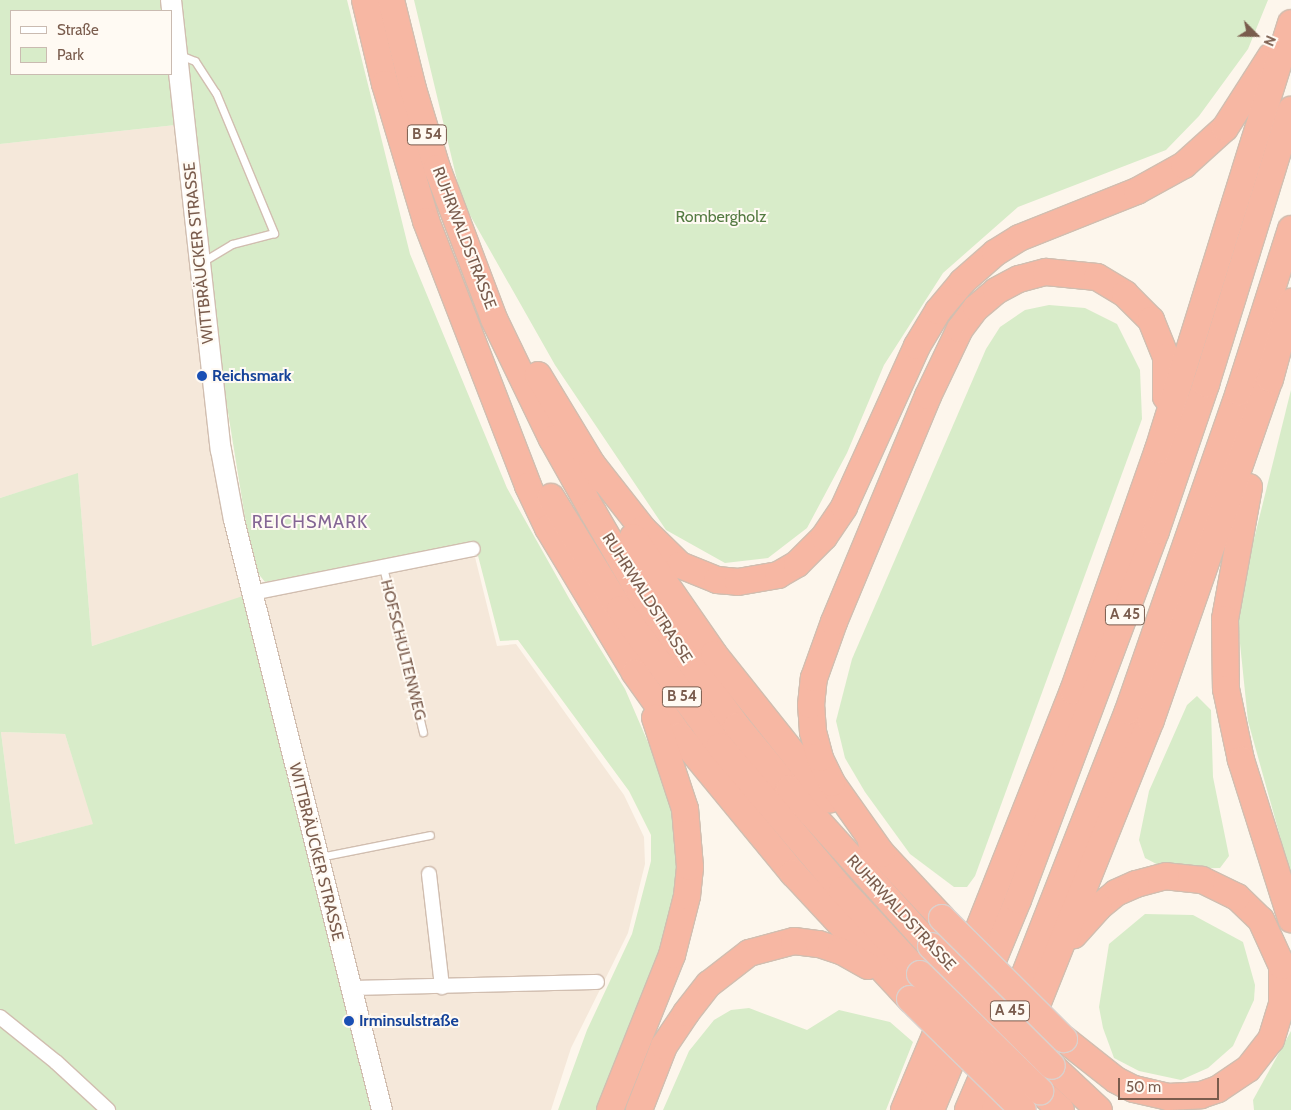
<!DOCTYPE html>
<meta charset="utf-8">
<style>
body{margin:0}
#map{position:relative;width:1291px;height:1110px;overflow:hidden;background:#fdf6ec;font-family:Cabin,sans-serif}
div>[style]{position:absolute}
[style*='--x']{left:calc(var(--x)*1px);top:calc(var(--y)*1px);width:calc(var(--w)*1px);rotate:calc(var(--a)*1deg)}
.residential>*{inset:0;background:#f5e8da}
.green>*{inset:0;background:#d8ecc9}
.roads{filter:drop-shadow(1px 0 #d1beb0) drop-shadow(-1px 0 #d1beb0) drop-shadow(0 1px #d1beb0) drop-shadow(0 -1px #d1beb0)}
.lane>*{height:7px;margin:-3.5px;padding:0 3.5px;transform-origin:3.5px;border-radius:3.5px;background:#fff}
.street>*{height:14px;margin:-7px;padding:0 7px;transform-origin:7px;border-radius:7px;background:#fff}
.secondary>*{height:20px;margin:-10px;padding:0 10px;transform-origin:10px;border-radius:10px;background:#fff}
.highway>*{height:26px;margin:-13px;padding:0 13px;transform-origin:13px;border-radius:13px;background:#f7b7a3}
.bridges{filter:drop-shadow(1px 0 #dad1cd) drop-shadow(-1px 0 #dad1cd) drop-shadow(0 1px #dad1cd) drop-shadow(0 -1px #dad1cd)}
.highway-bridge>*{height:26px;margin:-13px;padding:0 13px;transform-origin:13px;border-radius:13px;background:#f7b7a3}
.dots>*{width:14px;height:14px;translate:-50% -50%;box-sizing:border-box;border:2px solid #fffaf3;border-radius:50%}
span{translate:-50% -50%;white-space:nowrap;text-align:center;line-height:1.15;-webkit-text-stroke:4px #fffaf3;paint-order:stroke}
.shield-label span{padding:1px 4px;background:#fffaf3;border:1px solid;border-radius:4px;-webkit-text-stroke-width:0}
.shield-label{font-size:15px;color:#7a5c4d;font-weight:700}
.park-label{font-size:16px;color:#537a41}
.street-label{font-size:16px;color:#7a5c4d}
.transit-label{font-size:16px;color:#164399;font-weight:700}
.left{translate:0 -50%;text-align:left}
.neighbourhood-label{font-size:18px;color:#846695;letter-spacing:1px}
.legend{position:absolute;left:10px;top:10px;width:162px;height:65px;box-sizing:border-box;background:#fffaf3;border:1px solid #cabbb1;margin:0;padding:6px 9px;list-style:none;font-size:15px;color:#7a5c4d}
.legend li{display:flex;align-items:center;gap:10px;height:25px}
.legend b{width:25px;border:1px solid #cabbb1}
.north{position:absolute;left:1231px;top:10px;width:50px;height:50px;-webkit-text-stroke:4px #fffaf3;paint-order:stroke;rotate:113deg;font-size:14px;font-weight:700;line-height:20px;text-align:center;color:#7a5c4d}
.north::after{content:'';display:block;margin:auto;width:18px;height:22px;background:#7a5c4d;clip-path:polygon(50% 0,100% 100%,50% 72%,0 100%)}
.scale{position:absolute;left:1118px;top:1078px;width:101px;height:22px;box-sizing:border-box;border:2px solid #7a5c4d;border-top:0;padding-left:6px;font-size:15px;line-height:18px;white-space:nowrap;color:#7a5c4d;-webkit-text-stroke:4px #fffaf3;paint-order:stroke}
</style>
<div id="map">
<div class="residential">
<i style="clip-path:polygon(185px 124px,199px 255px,252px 593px,473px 549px,497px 646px,516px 644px,624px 795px,644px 837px,645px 864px,628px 933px,571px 1048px,551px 1110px,382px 1110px,252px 594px,92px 646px,78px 474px,0 498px,0 144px)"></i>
<i style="clip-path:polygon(1px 732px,65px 734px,94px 824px,15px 844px)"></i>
</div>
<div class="green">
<i style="clip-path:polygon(evenodd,0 0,171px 0,185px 124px,0 144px,0 0,11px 11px,171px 11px,171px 74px,11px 74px,11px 11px)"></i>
<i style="clip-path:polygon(179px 0,347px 0,410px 254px,507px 488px,570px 600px,625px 689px,675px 805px,679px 853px,676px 899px,666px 935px,597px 1110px,558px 1110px,587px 1030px,632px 934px,651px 861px,651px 835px,629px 791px,518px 640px,500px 641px,475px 544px,265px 582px,253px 567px,211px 307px)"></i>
<i style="clip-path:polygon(414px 0,1268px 0,1248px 49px,1199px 116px,1166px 150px,1018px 207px,943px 273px,884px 365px,847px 453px,807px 528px,768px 558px,725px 563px,666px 530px,555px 365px,462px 201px)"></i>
<i style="clip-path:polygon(1049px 305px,1085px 308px,1117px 324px,1140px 370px,1142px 419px,975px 876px,967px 887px,954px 887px,910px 854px,865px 792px,845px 758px,836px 721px,852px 659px,986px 349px,1000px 327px,1025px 310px)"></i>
<i style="clip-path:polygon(1291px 390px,1291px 876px,1248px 721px,1238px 624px,1253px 543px)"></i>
<i style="clip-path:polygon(evenodd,78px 473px,92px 646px,252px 593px,382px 1110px,0 1110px,0 498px,78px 473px,1px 732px,65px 734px,93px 824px,15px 844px,1px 732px)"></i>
<i style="clip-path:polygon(1197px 696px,1211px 710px,1213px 777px,1229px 856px,1220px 868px,1166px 869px,1145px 858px,1139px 840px,1149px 791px,1187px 705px)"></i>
<i style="clip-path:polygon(1145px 914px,1193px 915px,1243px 942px,1255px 985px,1254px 1000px,1233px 1046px,1208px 1068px,1181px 1080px,1139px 1071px,1114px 1058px,1103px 1028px,1099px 1007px,1109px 944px)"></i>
<i style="clip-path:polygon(749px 1008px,807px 1030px,839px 1010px,890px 1022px,913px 1042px,886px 1110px,663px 1110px,689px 1051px,714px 1020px,731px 1010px)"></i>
<i style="clip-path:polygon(1291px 1031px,1291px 1110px,1254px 1110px,1253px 1100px)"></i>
</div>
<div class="roads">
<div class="lane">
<i style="--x:180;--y:55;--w:16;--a:22"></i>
<i style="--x:195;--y:61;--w:38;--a:57"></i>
<i style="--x:216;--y:93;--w:152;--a:67.5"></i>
<i style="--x:274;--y:233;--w:43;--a:165.3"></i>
<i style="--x:232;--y:244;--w:35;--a:149"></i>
<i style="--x:383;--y:567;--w:170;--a:76.4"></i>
<i style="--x:320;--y:857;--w:112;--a:-11.3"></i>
</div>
<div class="street">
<i style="--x:252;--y:593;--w:225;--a:-11.3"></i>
<i style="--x:429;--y:874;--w:114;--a:83.4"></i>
<i style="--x:350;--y:988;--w:247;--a:-1.4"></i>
<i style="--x:0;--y:1017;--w:72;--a:38.8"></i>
<i style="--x:56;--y:1062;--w:71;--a:42.7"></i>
</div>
<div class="secondary">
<i style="--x:171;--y:0;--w:453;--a:83.7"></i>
<i style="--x:221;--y:450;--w:71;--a:79.5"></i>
<i style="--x:234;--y:520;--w:608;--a:75.92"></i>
</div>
<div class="highway">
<i style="--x:365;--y:0;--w:86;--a:76.6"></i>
<i style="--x:385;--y:84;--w:143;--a:73.3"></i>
<i style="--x:426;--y:221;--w:284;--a:68.9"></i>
<i style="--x:528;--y:486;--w:47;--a:64.5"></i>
<i style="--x:548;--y:528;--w:169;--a:59"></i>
<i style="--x:635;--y:673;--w:77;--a:54.5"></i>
<i style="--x:680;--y:736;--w:178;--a:50.5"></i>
<i style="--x:793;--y:873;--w:172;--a:47.1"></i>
<i style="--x:391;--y:0;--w:92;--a:76.1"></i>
<i style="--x:413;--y:89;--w:83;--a:73.1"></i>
<i style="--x:437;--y:168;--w:161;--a:69.3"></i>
<i style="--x:494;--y:319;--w:133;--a:64.2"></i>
<i style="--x:552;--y:439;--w:84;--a:60.7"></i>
<i style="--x:593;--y:512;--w:94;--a:59.9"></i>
<i style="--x:640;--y:593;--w:165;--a:53.9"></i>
<i style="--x:737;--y:726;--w:82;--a:50.5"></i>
<i style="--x:789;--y:789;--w:212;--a:47.9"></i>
<i style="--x:538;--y:375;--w:122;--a:58.8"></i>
<i style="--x:592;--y:464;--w:83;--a:51.9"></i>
<i style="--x:643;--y:529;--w:52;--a:44.2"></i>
<i style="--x:680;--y:565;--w:40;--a:22"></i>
<i style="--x:717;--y:580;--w:21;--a:5"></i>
<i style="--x:738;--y:582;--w:41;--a:-9.9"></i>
<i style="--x:778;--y:575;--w:22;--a:-30"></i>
<i style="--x:797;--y:564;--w:38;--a:-45"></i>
<i style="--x:824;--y:537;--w:36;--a:-56"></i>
<i style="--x:844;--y:507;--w:177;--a:-65.6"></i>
<i style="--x:917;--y:346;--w:41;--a:-59"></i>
<i style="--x:938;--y:311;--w:38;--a:-50"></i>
<i style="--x:962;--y:282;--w:44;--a:-41.3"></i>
<i style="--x:995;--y:253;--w:28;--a:-32"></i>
<i style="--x:1019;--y:238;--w:127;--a:-21.7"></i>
<i style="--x:1137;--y:191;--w:54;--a:-29"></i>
<i style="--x:1184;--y:165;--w:55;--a:-42.1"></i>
<i style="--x:1225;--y:128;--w:85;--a:-57.4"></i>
<i style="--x:1249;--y:487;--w:134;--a:100.3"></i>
<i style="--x:1225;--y:619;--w:70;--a:89.2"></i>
<i style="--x:1226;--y:689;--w:73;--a:78.1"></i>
<i style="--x:1241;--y:760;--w:167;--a:72.5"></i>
<i style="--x:551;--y:497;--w:132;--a:58.4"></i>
<i style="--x:620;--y:609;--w:170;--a:53.9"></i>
<i style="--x:720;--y:746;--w:189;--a:49.7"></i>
<i style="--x:842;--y:890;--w:115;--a:47.1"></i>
<i style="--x:633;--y:537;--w:142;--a:55.3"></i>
<i style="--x:714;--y:654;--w:186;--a:51.5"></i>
<i style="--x:871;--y:842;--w:104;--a:46.9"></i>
<i style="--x:882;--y:854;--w:87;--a:-125.2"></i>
<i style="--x:832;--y:783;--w:28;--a:-116"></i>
<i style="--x:820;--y:758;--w:27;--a:-105"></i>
<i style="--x:813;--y:732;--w:27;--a:-94"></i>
<i style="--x:811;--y:705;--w:27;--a:-84"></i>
<i style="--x:814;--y:678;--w:59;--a:-70.3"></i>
<i style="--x:834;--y:622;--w:245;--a:-67.4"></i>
<i style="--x:928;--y:396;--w:74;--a:-64.5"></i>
<i style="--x:960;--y:329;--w:26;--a:-53"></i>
<i style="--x:976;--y:308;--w:26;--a:-40"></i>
<i style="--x:996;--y:291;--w:26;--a:-28"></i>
<i style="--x:1019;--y:279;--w:28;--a:-15"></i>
<i style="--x:1046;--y:272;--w:51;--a:5.6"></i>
<i style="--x:1097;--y:277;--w:33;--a:31"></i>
<i style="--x:1125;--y:294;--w:37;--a:45"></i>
<i style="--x:1151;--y:320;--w:40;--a:68"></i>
<i style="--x:1166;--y:357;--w:40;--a:90"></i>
<i style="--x:964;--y:966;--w:296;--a:-68.4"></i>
<i style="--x:1073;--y:691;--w:256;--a:-70.6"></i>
<i style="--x:1158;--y:450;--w:447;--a:-72.7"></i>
<i style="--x:1010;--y:1012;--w:323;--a:-68.6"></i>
<i style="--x:1128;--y:711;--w:338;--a:-70.8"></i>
<i style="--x:1239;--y:392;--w:171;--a:-72.3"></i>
<i style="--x:1064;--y:1039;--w:66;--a:38.3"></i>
<i style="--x:1116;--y:1080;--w:20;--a:27"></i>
<i style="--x:1134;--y:1089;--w:35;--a:13"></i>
<i style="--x:1168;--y:1097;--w:33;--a:-3"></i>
<i style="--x:1201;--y:1095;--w:18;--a:-19"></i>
<i style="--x:1218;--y:1089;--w:36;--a:-34"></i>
<i style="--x:1248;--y:1069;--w:37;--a:-52"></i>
<i style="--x:1271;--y:1040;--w:39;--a:-73"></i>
<i style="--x:1282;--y:1003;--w:37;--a:-90"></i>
<i style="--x:1282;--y:966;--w:51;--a:-114.5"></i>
<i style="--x:1261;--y:920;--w:33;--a:-136"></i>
<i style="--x:1237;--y:897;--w:39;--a:-154"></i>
<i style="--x:1202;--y:880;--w:36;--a:-174"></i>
<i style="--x:1166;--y:876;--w:31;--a:165"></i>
<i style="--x:1136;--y:884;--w:22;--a:156"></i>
<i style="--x:1116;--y:893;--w:22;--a:141"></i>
<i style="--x:1099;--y:907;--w:38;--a:132"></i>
<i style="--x:1052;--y:1066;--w:64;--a:43.1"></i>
<i style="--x:1040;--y:1091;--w:28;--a:42"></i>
<i style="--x:610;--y:1110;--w:167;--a:-68.2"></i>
<i style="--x:672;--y:955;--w:61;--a:-75.7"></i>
<i style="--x:687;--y:896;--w:29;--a:-84"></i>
<i style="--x:690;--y:867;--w:58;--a:-94.9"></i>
<i style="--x:685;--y:809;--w:96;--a:-108.2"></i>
<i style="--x:639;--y:1110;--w:69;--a:-68.7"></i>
<i style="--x:664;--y:1046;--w:40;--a:-56"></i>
<i style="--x:686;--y:1013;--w:37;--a:-52"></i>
<i style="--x:709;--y:984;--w:51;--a:-37.8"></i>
<i style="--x:749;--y:953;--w:47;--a:-14.9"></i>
<i style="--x:794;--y:941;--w:25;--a:7"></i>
<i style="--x:819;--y:944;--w:23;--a:18"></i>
<i style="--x:841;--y:951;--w:31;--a:29"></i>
<i style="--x:904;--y:1110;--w:112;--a:-67.3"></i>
<i style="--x:931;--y:1110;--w:227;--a:-67.5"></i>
<i style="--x:1018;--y:900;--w:394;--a:-69.5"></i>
<i style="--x:1156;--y:531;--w:155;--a:-71.2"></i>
<i style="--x:1206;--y:384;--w:287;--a:-72.8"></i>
<i style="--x:968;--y:1110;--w:63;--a:-66.7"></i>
<i style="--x:995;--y:1110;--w:420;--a:-68.2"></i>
<i style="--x:1151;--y:720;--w:361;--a:-70.8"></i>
<i style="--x:1270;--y:379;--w:80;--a:-74.7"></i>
</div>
</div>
<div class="bridges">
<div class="highway-bridge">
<i style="--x:942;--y:918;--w:172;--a:44.8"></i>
<i style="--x:931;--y:946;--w:170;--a:44.8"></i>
<i style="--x:920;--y:974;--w:168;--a:44.3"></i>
<i style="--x:910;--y:999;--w:158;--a:44.5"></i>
</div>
</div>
<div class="dots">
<i style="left:202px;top:376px;background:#1a4fb4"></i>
<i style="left:349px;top:1021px;background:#1a4fb4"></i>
</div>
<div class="shield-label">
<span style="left:427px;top:135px">B 54</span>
<span style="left:1125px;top:615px">A 45</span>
<span style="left:682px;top:697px">B 54</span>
<span style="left:1010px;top:1011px">A 45</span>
</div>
<div class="park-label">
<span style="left:721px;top:217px">Rombergholz</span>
</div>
<div class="street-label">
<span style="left:464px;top:238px;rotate:69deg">RUHRWALDSTRASSE</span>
<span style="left:199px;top:253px;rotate:-96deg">WITTBRÄUCKER STRASSE</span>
<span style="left:647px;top:598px;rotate:57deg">RUHRWALDSTRASSE</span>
<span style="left:403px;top:650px;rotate:76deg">HOFSCHULTENWEG</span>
<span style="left:316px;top:852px;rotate:76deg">WITTBRÄUCKER STRASSE</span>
<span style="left:901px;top:913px;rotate:47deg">RUHRWALDSTRASSE</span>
</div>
<div class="transit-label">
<span class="left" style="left:212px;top:376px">Reichsmark</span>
<span class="left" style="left:359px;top:1021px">Irminsulstraße</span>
</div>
<div class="neighbourhood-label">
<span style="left:310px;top:522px">REICHSMARK</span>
</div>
<ul class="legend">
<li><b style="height:6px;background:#fff"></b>Straße</li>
<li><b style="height:14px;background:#d8ecc9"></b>Park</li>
</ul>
<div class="north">N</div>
<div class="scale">50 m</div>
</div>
